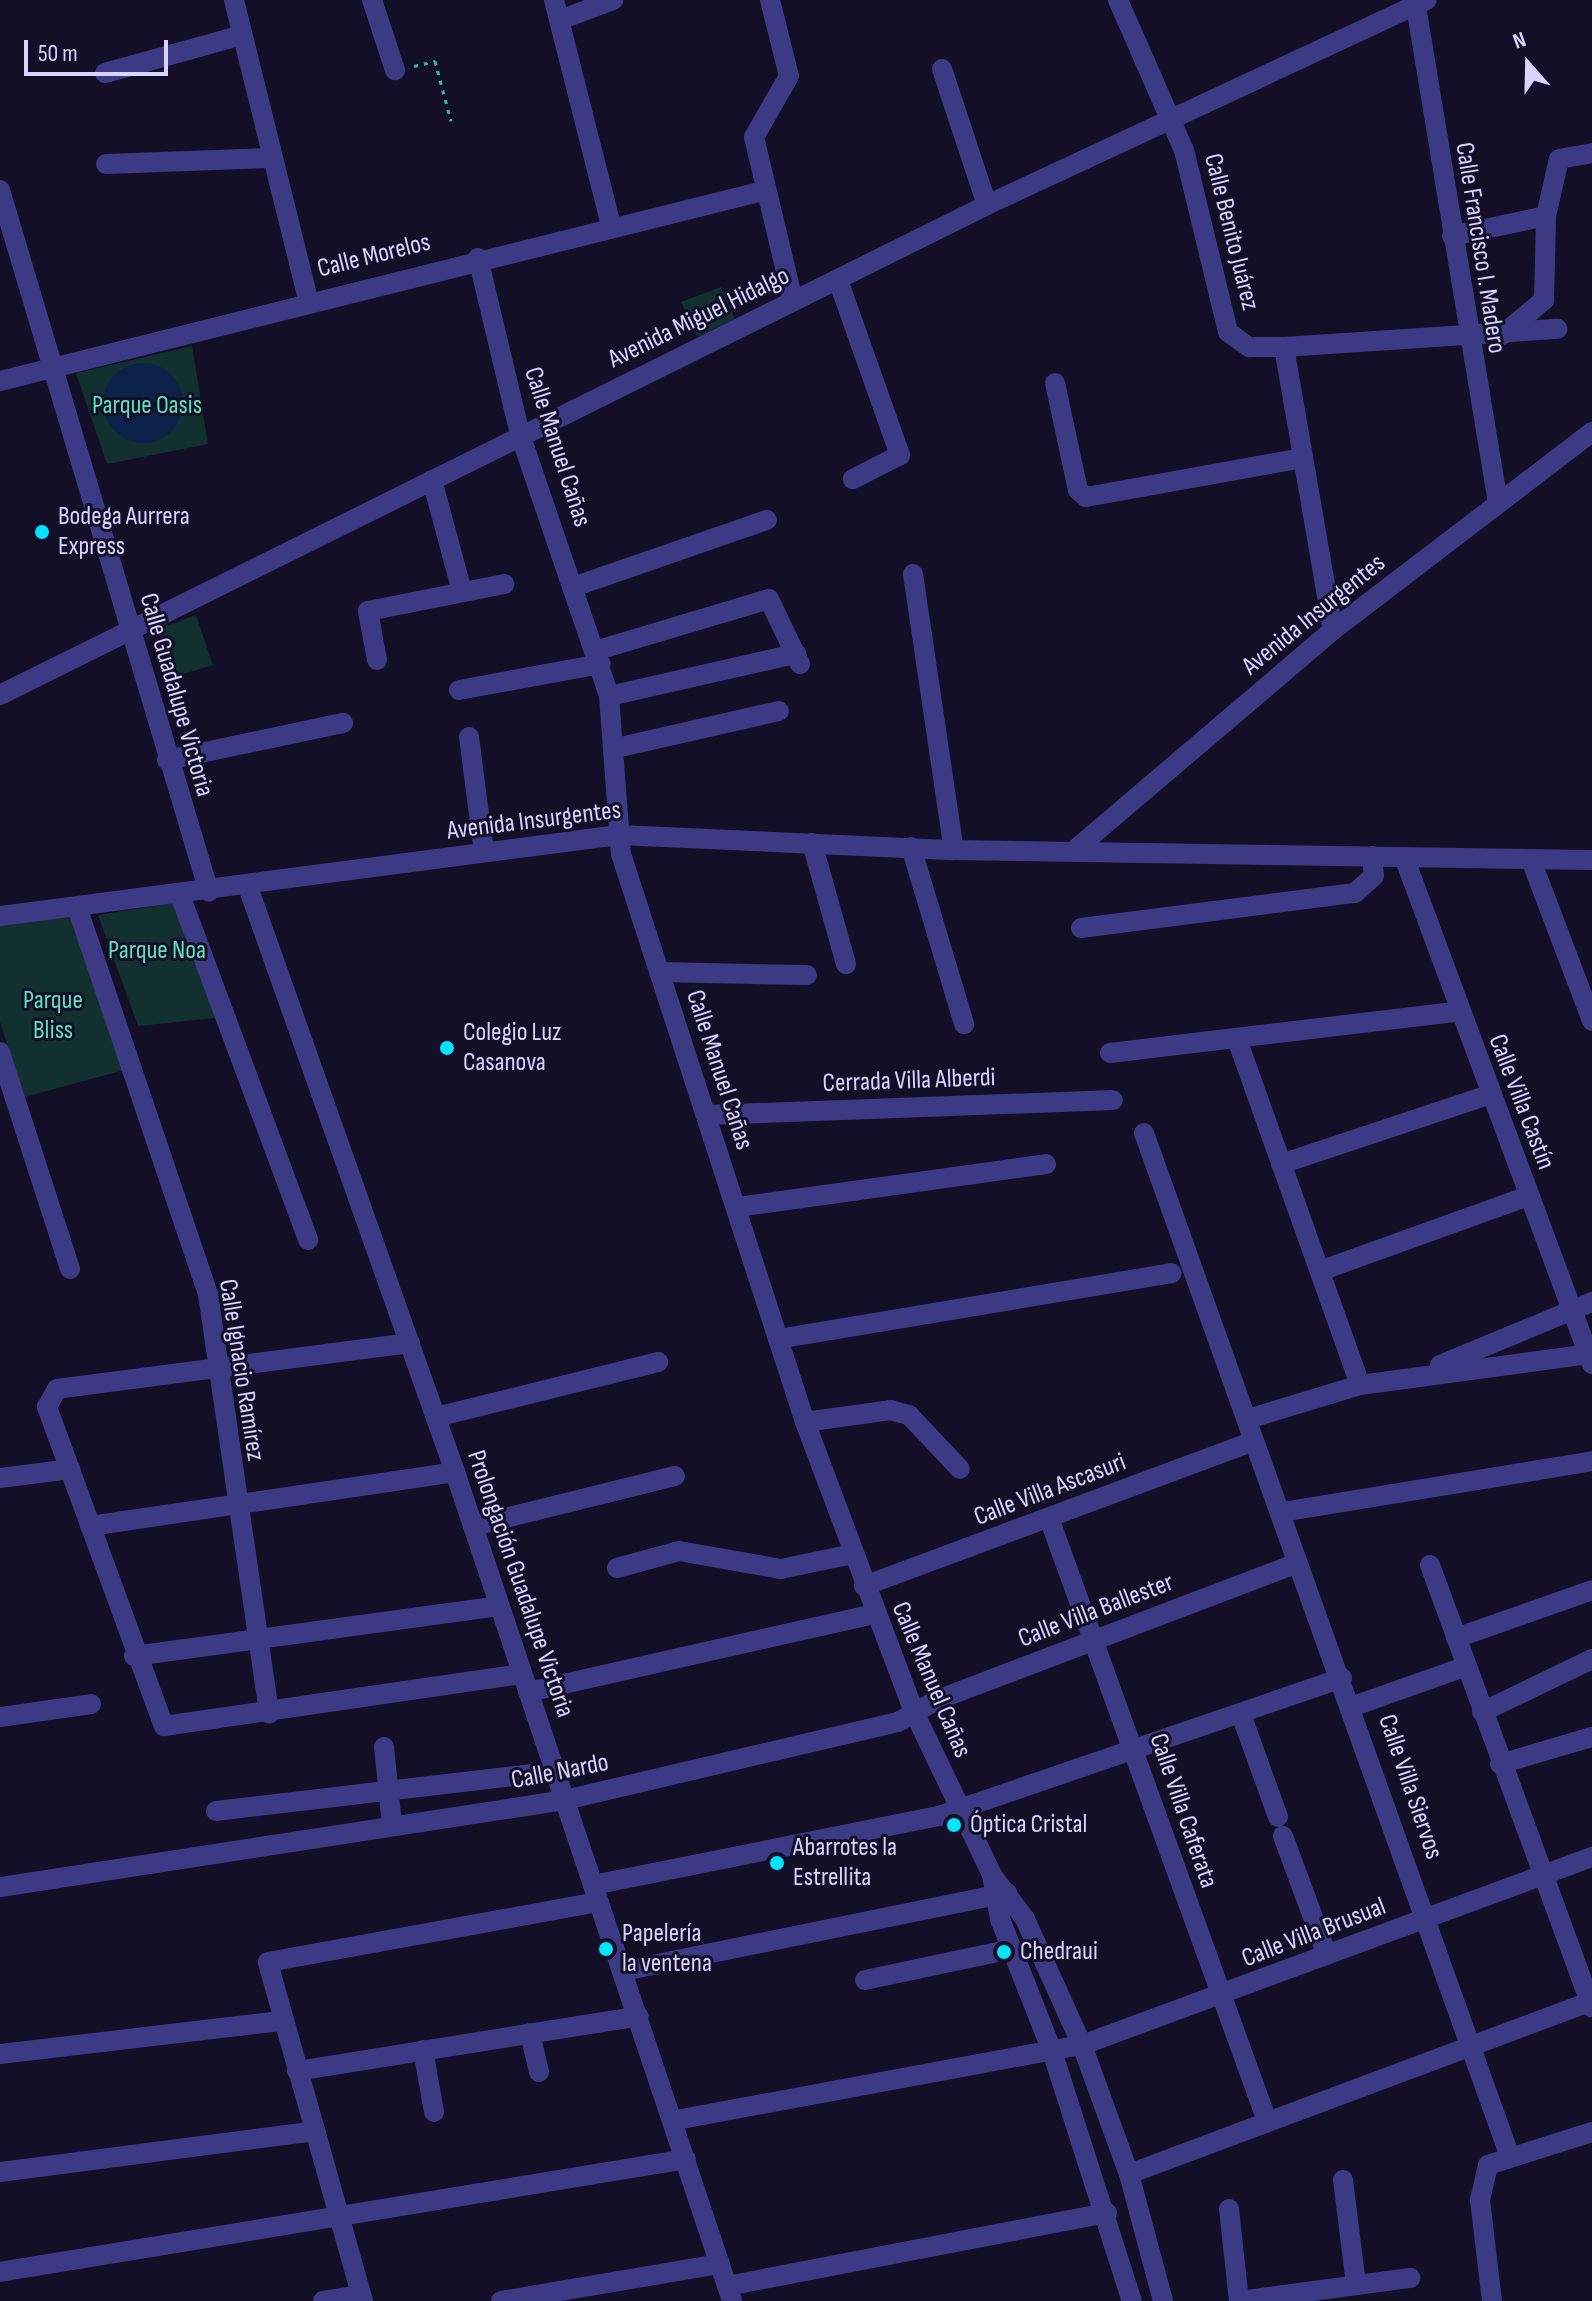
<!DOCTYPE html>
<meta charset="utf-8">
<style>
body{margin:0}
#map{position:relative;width:1592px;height:2301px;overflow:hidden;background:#130f26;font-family:"Sofia Sans Condensed",sans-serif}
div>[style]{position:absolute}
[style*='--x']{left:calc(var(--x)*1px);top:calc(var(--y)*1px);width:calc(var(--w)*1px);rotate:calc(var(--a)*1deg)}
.green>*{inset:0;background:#12302f}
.water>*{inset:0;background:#0c2248}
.round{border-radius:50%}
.path>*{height:3px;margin-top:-1.5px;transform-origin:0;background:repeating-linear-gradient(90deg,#2fb8b0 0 4px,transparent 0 10px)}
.minor>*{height:20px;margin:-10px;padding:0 10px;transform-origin:10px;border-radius:10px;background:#3d3a85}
.dots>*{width:22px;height:22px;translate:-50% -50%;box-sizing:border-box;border:4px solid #130f26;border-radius:50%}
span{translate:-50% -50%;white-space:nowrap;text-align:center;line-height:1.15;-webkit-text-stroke:6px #130f26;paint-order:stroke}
.street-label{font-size:26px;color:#d9d4ff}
.park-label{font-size:26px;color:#5fe0c0}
.poi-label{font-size:26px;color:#d9d4ff}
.left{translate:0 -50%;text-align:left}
.north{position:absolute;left:1488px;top:24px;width:80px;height:80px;-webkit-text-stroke:6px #130f26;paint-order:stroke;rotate:340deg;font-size:22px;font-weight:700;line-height:32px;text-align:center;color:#d9d4ff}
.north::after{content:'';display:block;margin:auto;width:28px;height:36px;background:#d9d4ff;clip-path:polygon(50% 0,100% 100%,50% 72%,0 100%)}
.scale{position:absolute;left:24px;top:40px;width:144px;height:36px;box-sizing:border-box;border:4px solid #d9d4ff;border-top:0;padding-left:10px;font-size:24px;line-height:28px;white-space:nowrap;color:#d9d4ff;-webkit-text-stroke:6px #130f26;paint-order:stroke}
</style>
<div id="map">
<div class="green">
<i style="clip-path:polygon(721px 287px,735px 319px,697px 337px,681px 302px)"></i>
<i style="clip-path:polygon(192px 346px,208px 444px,107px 464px,76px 373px)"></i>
<i style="clip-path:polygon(196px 615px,213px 665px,170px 678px,156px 630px)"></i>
<i style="clip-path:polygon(185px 901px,224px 1017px,138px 1026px,98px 915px)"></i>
<i style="clip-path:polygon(73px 912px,124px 1070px,25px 1097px,0 1022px,0 926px)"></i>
</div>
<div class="water">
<i class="round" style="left:103px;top:363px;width:80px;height:80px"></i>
</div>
<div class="path">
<i style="--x:414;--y:66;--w:22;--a:-13"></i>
<i style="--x:435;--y:61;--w:62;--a:75.1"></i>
</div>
<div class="minor">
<i style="--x:234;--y:0;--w:308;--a:76.1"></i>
<i style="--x:372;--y:0;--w:74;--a:71.8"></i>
<i style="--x:554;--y:0;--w:232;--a:75.8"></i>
<i style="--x:770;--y:0;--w:78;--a:76"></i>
<i style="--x:789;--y:76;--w:70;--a:119.8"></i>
<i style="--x:754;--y:137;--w:169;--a:76.6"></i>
<i style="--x:1118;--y:0;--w:164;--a:66.3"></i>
<i style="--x:1184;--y:150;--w:187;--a:76.4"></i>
<i style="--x:1228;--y:332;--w:26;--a:36"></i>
<i style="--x:1249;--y:347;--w:35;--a:0"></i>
<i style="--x:1284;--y:347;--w:287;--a:80.2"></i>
<i style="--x:1415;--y:0;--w:510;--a:80.63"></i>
<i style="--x:560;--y:20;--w:57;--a:-20.7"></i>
<i style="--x:942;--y:69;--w:143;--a:71.7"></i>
<i style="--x:105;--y:73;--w:142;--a:-15.5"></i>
<i style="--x:106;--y:164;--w:165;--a:-2.1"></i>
<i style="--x:0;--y:190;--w:732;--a:73.42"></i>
<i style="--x:1452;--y:236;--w:96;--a:-12"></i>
<i style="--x:1546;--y:216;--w:58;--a:-77.2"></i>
<i style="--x:1559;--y:159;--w:34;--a:-10"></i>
<i style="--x:478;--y:258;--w:181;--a:76.6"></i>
<i style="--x:520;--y:434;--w:277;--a:71.2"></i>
<i style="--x:609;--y:696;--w:158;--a:85.7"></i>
<i style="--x:621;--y:854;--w:597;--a:72.05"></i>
<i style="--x:805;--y:1422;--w:312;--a:69.4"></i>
<i style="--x:915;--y:1714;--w:178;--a:64.4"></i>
<i style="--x:992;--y:1875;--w:55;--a:53.1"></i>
<i style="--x:1025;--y:1919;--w:138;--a:65.7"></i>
<i style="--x:1082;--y:2045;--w:137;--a:70"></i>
<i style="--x:1129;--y:2174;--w:131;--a:75"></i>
<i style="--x:838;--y:280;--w:186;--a:70.5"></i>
<i style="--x:900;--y:455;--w:53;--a:152.9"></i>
<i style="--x:1502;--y:335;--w:55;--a:-39.8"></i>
<i style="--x:1544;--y:300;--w:84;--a:-88.6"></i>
<i style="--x:1284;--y:347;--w:274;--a:-3.8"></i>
<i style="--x:0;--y:381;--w:786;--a:-13.98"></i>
<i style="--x:1055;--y:383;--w:109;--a:77.9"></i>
<i style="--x:1078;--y:490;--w:11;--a:41"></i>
<i style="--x:1086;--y:497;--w:220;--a:-10.2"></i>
<i style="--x:432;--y:480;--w:115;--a:74.9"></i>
<i style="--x:913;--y:574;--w:279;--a:81.6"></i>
<i style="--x:576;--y:586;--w:202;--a:-19.1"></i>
<i style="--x:598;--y:650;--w:178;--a:-16.6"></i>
<i style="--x:769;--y:599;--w:72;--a:64.5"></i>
<i style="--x:377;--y:660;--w:50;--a:-100.4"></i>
<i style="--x:368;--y:611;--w:139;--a:-11.2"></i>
<i style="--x:459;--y:690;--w:144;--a:-10.4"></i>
<i style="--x:0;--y:695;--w:1102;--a:-26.4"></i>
<i style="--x:987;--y:205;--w:485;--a:-25"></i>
<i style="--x:609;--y:696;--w:192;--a:-12.7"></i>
<i style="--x:469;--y:737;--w:116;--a:82.6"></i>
<i style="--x:616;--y:748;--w:167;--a:-12.8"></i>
<i style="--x:167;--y:760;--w:180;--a:-11.9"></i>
<i style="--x:812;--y:843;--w:126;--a:74.3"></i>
<i style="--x:911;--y:847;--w:185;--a:73.3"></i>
<i style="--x:1077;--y:848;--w:336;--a:-40.4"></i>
<i style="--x:1333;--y:630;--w:326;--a:-37.4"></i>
<i style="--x:1404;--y:857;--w:541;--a:69.65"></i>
<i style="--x:1531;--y:860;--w:172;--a:69.2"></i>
<i style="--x:248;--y:887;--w:621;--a:70.51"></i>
<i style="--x:455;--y:1472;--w:874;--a:71.52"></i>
<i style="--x:180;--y:895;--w:368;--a:69.6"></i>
<i style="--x:77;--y:907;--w:409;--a:71.3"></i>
<i style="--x:208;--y:1294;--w:424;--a:81.7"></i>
<i style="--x:0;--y:916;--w:624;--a:-7.46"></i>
<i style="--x:619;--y:835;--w:335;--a:2.6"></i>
<i style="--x:954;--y:850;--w:638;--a:0.9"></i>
<i style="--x:1081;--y:928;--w:276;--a:-7.3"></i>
<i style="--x:1355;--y:893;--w:25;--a:-42"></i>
<i style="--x:1374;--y:876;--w:20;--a:-96"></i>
<i style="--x:659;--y:972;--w:148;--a:1.2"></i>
<i style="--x:1238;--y:1042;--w:364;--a:70.4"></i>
<i style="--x:0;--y:1052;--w:228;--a:72.1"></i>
<i style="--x:1110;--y:1053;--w:353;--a:-6.8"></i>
<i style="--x:706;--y:1115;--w:407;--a:-2.1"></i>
<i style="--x:1144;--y:1133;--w:1084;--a:70.33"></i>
<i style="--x:1281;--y:1164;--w:219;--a:-18.4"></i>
<i style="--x:737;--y:1207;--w:312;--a:-7.9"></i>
<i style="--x:1320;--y:1271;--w:221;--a:-19.8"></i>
<i style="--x:778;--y:1339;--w:399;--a:-9.5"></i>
<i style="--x:410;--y:1343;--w:356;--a:172.6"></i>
<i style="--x:57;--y:1389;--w:21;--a:119"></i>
<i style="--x:47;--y:1407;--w:340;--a:69.9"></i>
<i style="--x:164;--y:1726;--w:361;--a:-8.3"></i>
<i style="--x:1440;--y:1365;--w:165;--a:-22.5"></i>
<i style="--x:436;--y:1417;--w:229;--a:-13.9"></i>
<i style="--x:1248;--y:1419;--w:117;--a:-16.9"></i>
<i style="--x:1360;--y:1385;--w:230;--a:-7.7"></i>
<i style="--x:805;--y:1422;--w:86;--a:-8"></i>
<i style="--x:890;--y:1410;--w:20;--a:15"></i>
<i style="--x:909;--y:1415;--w:74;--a:46.6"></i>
<i style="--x:0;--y:1478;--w:71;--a:-7.3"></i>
<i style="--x:1282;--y:1512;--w:314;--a:-9.3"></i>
<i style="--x:1049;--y:1518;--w:641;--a:70.12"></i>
<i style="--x:90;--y:1526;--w:369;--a:-8.4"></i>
<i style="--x:473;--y:1526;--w:208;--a:-13.9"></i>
<i style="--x:1430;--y:1565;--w:471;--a:69.9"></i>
<i style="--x:617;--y:1568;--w:64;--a:-15.3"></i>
<i style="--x:679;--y:1551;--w:104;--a:10"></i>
<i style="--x:781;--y:1569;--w:73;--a:-11.9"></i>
<i style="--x:864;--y:1586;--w:415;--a:-20.4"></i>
<i style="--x:1456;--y:1638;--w:144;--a:-19.4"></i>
<i style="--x:134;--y:1656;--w:368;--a:-7.8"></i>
<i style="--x:528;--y:1692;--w:356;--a:-12.7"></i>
<i style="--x:1354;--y:1706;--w:117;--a:-19.5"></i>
<i style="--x:1482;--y:1712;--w:122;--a:-25.7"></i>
<i style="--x:0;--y:1717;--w:92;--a:-8.1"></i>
<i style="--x:1242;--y:1717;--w:106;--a:70.2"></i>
<i style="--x:384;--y:1747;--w:78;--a:84.1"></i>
<i style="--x:1500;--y:1764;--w:96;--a:-16.4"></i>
<i style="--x:216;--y:1811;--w:342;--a:-6.7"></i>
<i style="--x:1283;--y:1836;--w:127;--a:69.7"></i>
<i style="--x:992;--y:1875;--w:45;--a:79.7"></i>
<i style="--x:1000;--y:1919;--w:142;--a:68.5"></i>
<i style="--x:1052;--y:2051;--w:262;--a:72.3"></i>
<i style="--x:593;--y:1885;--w:353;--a:-11.3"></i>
<i style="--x:939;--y:1816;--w:426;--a:-18.9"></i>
<i style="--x:0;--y:1887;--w:572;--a:-8.75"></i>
<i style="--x:565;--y:1800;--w:342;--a:-13.2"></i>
<i style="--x:898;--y:1722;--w:45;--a:-29.4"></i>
<i style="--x:937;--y:1700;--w:386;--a:-20.8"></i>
<i style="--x:623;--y:1971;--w:392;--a:-11.5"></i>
<i style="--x:865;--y:1980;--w:150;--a:-11.9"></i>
<i style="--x:530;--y:2033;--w:40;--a:77"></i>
<i style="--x:423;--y:2050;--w:63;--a:79.9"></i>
<i style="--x:0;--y:2054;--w:283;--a:-6.7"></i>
<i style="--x:297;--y:2071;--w:346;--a:-9.1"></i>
<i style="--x:676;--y:2120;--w:413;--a:-10.5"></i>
<i style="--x:1082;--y:2045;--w:544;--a:-20.24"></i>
<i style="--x:0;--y:2172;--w:318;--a:-7.4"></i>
<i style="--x:1129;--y:2174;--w:494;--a:-20.5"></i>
<i style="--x:1343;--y:2180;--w:106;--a:82.9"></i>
<i style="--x:1229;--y:2209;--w:93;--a:83.8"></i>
<i style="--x:1239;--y:2301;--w:173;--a:-7.7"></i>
<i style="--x:0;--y:2272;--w:695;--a:-9.35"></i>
<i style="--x:727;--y:2286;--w:387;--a:-10.9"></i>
<i style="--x:323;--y:2301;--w:38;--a:-9"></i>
<i style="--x:363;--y:2301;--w:352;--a:-105.7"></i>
<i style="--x:268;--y:1962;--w:336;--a:-10.3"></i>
<i style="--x:501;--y:2301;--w:222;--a:-9.6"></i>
<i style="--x:1492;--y:2301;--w:102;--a:-96.8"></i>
<i style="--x:1480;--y:2200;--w:36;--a:-77"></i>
<i style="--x:1488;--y:2165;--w:109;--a:-17.6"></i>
</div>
<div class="dots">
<i style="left:42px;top:532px;background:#00e5ff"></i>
<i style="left:447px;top:1048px;background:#00e5ff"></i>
<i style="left:954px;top:1825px;background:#00e5ff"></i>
<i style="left:777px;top:1863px;background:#00e5ff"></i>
<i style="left:606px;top:1949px;background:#00e5ff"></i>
<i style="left:1004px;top:1952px;background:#00e5ff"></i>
</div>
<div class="street-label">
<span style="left:1231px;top:232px;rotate:76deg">Calle Benito Juárez</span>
<span style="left:1480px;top:248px;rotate:81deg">Calle Francisco I. Madero</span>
<span style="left:374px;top:256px;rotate:-14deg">Calle Morelos</span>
<span style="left:699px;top:318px;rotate:-26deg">Avenida Miguel Hidalgo</span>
<span style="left:557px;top:447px;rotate:72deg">Calle Manuel Cañas</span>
<span style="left:1314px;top:615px;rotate:-39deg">Avenida Insurgentes</span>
<span style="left:176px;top:695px;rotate:74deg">Calle Guadalupe Victoria</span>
<span style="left:534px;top:821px;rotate:-7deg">Avenida Insurgentes</span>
<span style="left:719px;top:1070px;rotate:72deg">Calle Manuel Cañas</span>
<span style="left:909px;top:1081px;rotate:-2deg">Cerrada Villa Alberdi</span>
<span style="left:1521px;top:1102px;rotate:69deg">Calle Villa Castín</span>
<span style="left:241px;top:1370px;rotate:81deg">Calle Ignacio Ramírez</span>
<span style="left:1050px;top:1490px;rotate:-21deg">Calle Villa Ascasuri</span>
<span style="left:520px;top:1584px;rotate:71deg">Prolongación Guadalupe Victoria</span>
<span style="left:1096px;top:1611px;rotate:-21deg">Calle Villa Ballester</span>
<span style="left:931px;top:1680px;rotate:67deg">Calle Manuel Cañas</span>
<span style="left:560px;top:1772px;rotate:-11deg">Calle Nardo</span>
<span style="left:1410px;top:1787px;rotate:71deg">Calle Villa Siervos</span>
<span style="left:1183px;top:1811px;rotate:71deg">Calle Villa Caferata</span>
<span style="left:1314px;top:1933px;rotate:-21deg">Calle Villa Brusual</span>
</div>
<div class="park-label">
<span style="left:147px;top:406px">Parque Oasis</span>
<span style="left:157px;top:951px">Parque Noa</span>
<span style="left:53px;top:1016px">Parque<br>Bliss</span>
</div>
<div class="poi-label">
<span class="left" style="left:58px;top:532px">Bodega Aurrera<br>Express</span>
<span class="left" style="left:463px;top:1048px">Colegio Luz<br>Casanova</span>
<span class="left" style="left:970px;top:1825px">Óptica Cristal</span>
<span class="left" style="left:793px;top:1863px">Abarrotes la<br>Estrellita</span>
<span class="left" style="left:622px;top:1949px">Papelería<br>la ventena</span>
<span class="left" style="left:1020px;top:1952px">Chedraui</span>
</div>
<div class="north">N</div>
<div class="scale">50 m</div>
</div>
